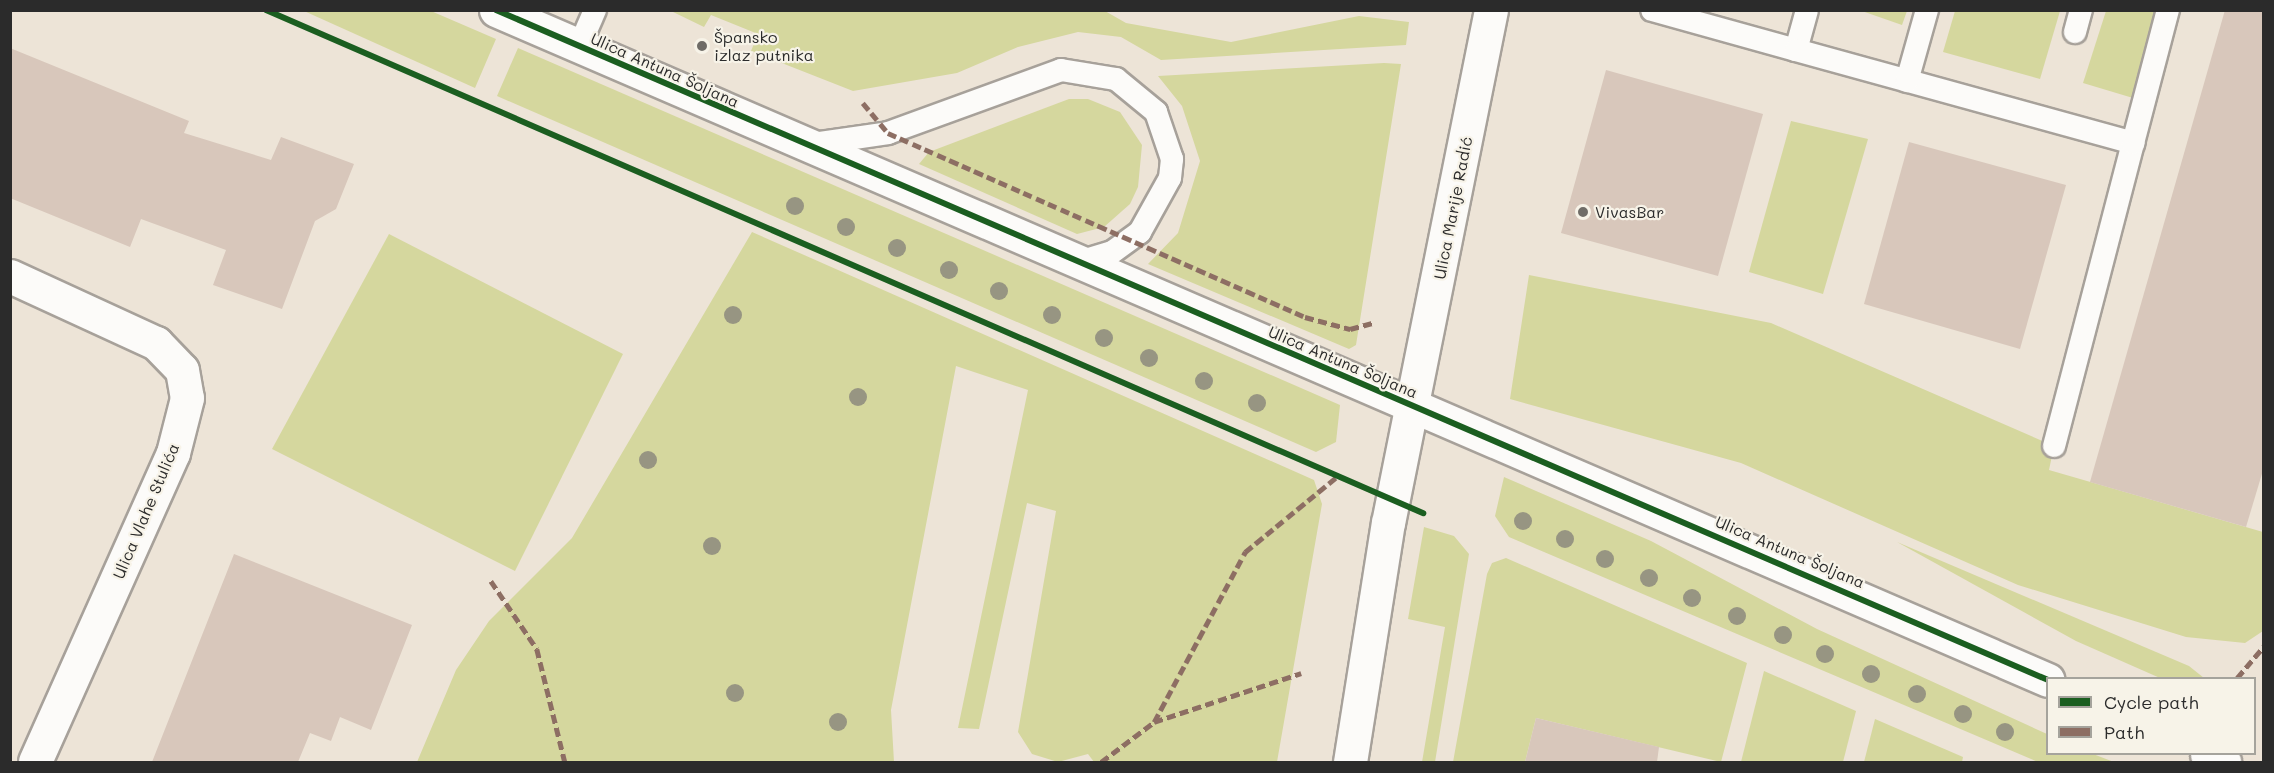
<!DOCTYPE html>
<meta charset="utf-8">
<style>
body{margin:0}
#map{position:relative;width:2274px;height:773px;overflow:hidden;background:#ede4d7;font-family:Mali,sans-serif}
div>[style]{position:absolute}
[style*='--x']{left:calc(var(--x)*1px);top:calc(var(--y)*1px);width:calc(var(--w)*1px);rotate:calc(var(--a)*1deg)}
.green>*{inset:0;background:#d5d79e}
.building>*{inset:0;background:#d8c7bb}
.roads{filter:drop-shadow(2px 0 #a7a19a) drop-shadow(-2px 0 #a7a19a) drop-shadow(0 2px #a7a19a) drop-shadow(0 -2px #a7a19a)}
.service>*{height:22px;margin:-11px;padding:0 11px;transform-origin:11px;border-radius:11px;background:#fcfbf9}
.minor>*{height:33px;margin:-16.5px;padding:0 16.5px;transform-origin:16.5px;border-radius:16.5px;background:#fcfbf9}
.tertiary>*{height:33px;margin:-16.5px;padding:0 16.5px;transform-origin:16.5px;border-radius:16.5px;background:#fcfbf9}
.quiet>*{height:4.5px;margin-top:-2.25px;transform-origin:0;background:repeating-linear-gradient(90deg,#8d6e63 0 9px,transparent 0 13.5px)}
.cycleway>*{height:6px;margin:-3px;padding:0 3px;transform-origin:3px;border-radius:3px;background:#1b5e20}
.trees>*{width:18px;height:18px;margin:-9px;border-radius:50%;background:#979582}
.dots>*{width:16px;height:16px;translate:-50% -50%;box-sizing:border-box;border:3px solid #f7f3e8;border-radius:50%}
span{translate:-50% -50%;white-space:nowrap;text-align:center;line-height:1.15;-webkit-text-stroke:4.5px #f7f3e8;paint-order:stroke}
.poi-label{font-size:16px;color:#2b2b2b}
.left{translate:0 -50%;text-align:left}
.street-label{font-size:16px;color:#2b2b2b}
.frame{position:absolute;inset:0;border:12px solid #2b2b2b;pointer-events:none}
.legend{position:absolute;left:2046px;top:677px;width:210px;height:78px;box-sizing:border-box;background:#f7f3e8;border:2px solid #a5a39c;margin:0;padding:8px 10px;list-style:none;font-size:18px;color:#2b2b2b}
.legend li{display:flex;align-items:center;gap:12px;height:30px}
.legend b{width:30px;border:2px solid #a5a39c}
</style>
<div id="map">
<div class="green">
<i style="clip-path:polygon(1859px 10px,1907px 10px,1907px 11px,1902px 25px)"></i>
<i style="clip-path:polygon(304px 11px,431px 11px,496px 39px,475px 88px)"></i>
<i style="clip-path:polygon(671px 11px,1105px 11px,1126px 23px,1231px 42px,1359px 16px,1409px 22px,1406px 45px,1161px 60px,1121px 37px,1078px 32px,1018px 47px,957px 73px,853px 91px,751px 51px,758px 34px,711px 15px,704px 27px)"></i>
<i style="clip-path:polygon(1955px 11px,2060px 11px,2040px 79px,1943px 52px)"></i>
<i style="clip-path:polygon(2106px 11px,2159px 11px,2133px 98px,2083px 83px)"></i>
<i style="clip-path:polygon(518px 48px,1340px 405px,1336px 442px,1316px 452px,497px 96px)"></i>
<i style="clip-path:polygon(1384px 63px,1401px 64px,1356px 345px,1349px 349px,1148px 264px,1178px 233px,1200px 161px,1182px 106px,1158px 76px)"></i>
<i style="clip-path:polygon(1069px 99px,1088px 99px,1120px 112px,1142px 145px,1138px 187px,1130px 204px,1104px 227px,1077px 234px,919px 164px,929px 152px)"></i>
<i style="clip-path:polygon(1791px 121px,1868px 139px,1823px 294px,1749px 272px)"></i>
<i style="clip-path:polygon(752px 232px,1314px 480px,1322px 504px,1277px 762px,1094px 762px,1088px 754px,1058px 762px,1032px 754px,1018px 732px,1056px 511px,1027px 503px,979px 729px,958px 728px,1028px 390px,956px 366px,891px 710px,894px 762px,417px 762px,456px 670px,489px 621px,572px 538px)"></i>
<i style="clip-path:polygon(389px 234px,623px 354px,515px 571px,272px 449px)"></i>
<i style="clip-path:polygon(1529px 275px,1771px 323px,2054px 446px,2049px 470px,2263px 532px,2263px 631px,2245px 643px,2186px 637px,2018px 585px,1741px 463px,1510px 399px)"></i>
<i style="clip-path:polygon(1504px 477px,1651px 541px,1817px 629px,2047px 734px,2048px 754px,2093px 754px,2114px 762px,2038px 762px,1509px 537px,1495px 516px)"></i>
<i style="clip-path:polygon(1424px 527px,1454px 536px,1469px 554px,1435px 762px,1422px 762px,1445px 627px,1408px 619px)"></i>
<i style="clip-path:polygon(1897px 542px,2189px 666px,2204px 678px,2160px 678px,2076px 641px)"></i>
<i style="clip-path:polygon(1506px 558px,1747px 663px,1721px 762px,1536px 718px,1525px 762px,1453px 762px,1487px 574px,1492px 563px)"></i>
<i style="clip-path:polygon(1764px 671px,1856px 711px,1843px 762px,1741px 762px)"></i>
<i style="clip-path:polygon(1875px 719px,1963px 757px,1962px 762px,1864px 762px)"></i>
</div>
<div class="building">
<i style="clip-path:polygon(2225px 10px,2264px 10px,2264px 467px,2246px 527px,2090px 482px)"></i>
<i style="clip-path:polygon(10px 48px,189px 121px,184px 133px,271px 160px,281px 137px,354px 164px,336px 209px,315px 221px,282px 309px,213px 285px,226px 250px,141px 219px,130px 247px,10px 198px)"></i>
<i style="clip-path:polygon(1606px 70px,1763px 114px,1718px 276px,1561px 233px)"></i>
<i style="clip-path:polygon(1909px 142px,2066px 185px,2020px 349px,1864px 304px)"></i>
<i style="clip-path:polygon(234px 554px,412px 625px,371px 730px,340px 717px,331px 741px,310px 733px,298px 762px,152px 762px)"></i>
<i style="clip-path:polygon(1536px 718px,1659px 747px,1657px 762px,1525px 762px)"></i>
</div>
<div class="roads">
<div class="service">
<i style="--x:1652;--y:10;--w:149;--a:15.5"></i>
<i style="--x:1796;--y:50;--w:41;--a:-74.6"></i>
<i style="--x:2075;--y:32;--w:23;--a:-75"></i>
<i style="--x:579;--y:47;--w:40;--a:-66.6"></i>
<i style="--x:1796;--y:50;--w:350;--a:15.4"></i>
<i style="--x:2133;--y:143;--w:313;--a:104.6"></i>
<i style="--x:1907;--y:81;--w:74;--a:-74.3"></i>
<i style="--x:2133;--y:143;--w:138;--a:-75.3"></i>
<i style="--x:813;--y:144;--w:76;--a:-8.3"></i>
<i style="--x:888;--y:133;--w:184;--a:-20"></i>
<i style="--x:1061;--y:70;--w:56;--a:9.3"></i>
<i style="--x:1116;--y:79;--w:52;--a:39.5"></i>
<i style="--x:1156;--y:112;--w:50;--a:71.2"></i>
<i style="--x:1172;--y:159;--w:19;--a:96"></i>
<i style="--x:1170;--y:178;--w:62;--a:119.1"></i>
<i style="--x:1140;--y:232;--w:34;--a:144"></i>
<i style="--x:1112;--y:252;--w:38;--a:163"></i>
</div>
<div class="minor">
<i style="--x:10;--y:276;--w:161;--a:24.7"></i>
<i style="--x:156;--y:343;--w:37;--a:46"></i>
<i style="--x:182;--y:370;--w:28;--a:80"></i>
<i style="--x:187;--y:398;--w:57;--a:104.3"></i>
<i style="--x:173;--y:453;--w:338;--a:114.1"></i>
<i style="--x:1350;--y:762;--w:242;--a:-81"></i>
<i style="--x:1388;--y:523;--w:523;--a:-78.65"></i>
</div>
<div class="tertiary">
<i style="--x:496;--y:10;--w:1690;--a:23.35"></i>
<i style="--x:2207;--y:754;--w:19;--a:25"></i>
</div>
</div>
<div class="quiet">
<i style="--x:863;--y:103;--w:39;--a:50"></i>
<i style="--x:888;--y:133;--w:456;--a:23.8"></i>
<i style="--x:1305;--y:317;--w:47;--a:14.9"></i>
<i style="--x:1350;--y:329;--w:24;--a:-15"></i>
<i style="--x:491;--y:581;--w:82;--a:55.9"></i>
<i style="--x:537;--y:649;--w:116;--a:76.1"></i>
<i style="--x:2237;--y:678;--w:42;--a:-49.8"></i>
<i style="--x:1154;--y:722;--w:193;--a:-61.8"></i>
<i style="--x:1245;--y:552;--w:122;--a:-39.3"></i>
<i style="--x:1101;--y:762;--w:66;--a:-37"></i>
<i style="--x:1154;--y:722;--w:155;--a:-18.4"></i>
</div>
<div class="cycleway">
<i style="--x:266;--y:10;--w:1262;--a:23.5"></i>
<i style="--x:496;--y:10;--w:1690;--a:23.35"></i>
</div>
<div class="trees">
<i style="left:795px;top:206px"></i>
<i style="left:846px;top:227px"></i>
<i style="left:897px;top:248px"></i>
<i style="left:949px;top:270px"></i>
<i style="left:999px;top:291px"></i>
<i style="left:733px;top:315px"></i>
<i style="left:1052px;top:315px"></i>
<i style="left:1104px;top:338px"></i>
<i style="left:1149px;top:358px"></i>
<i style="left:1204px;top:381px"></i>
<i style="left:858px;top:397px"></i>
<i style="left:1257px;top:403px"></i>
<i style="left:648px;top:460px"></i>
<i style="left:1523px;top:521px"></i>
<i style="left:1565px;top:539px"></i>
<i style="left:712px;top:546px"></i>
<i style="left:1605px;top:559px"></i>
<i style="left:1649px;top:578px"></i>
<i style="left:1692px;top:598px"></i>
<i style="left:1737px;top:616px"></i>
<i style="left:1783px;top:635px"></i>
<i style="left:1825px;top:654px"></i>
<i style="left:1871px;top:674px"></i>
<i style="left:735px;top:693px"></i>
<i style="left:1917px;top:694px"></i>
<i style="left:1963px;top:714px"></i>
<i style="left:838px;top:722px"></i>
<i style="left:2005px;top:732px"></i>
</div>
<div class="dots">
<i style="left:702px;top:46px;background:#6f6c67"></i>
<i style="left:1583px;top:212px;background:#6f6c67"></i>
</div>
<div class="poi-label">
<span class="left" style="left:714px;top:46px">Špansko<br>izlaz putnika</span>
<span class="left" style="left:1595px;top:212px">VivasBar</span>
</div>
<div class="street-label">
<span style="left:665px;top:70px;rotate:24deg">Ulica Antuna Šoljana</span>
<span style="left:1453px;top:208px;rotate:-79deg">Ulica Marije Radić</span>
<span style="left:1343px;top:362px;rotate:23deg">Ulica Antuna Šoljana</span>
<span style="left:146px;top:511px;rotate:-67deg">Ulica Vlahe Stulića</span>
<span style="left:1790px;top:552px;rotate:23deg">Ulica Antuna Šoljana</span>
</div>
<div class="frame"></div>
<ul class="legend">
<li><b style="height:8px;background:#1b5e20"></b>Cycle path</li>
<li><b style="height:8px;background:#8d6e63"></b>Path</li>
</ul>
</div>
